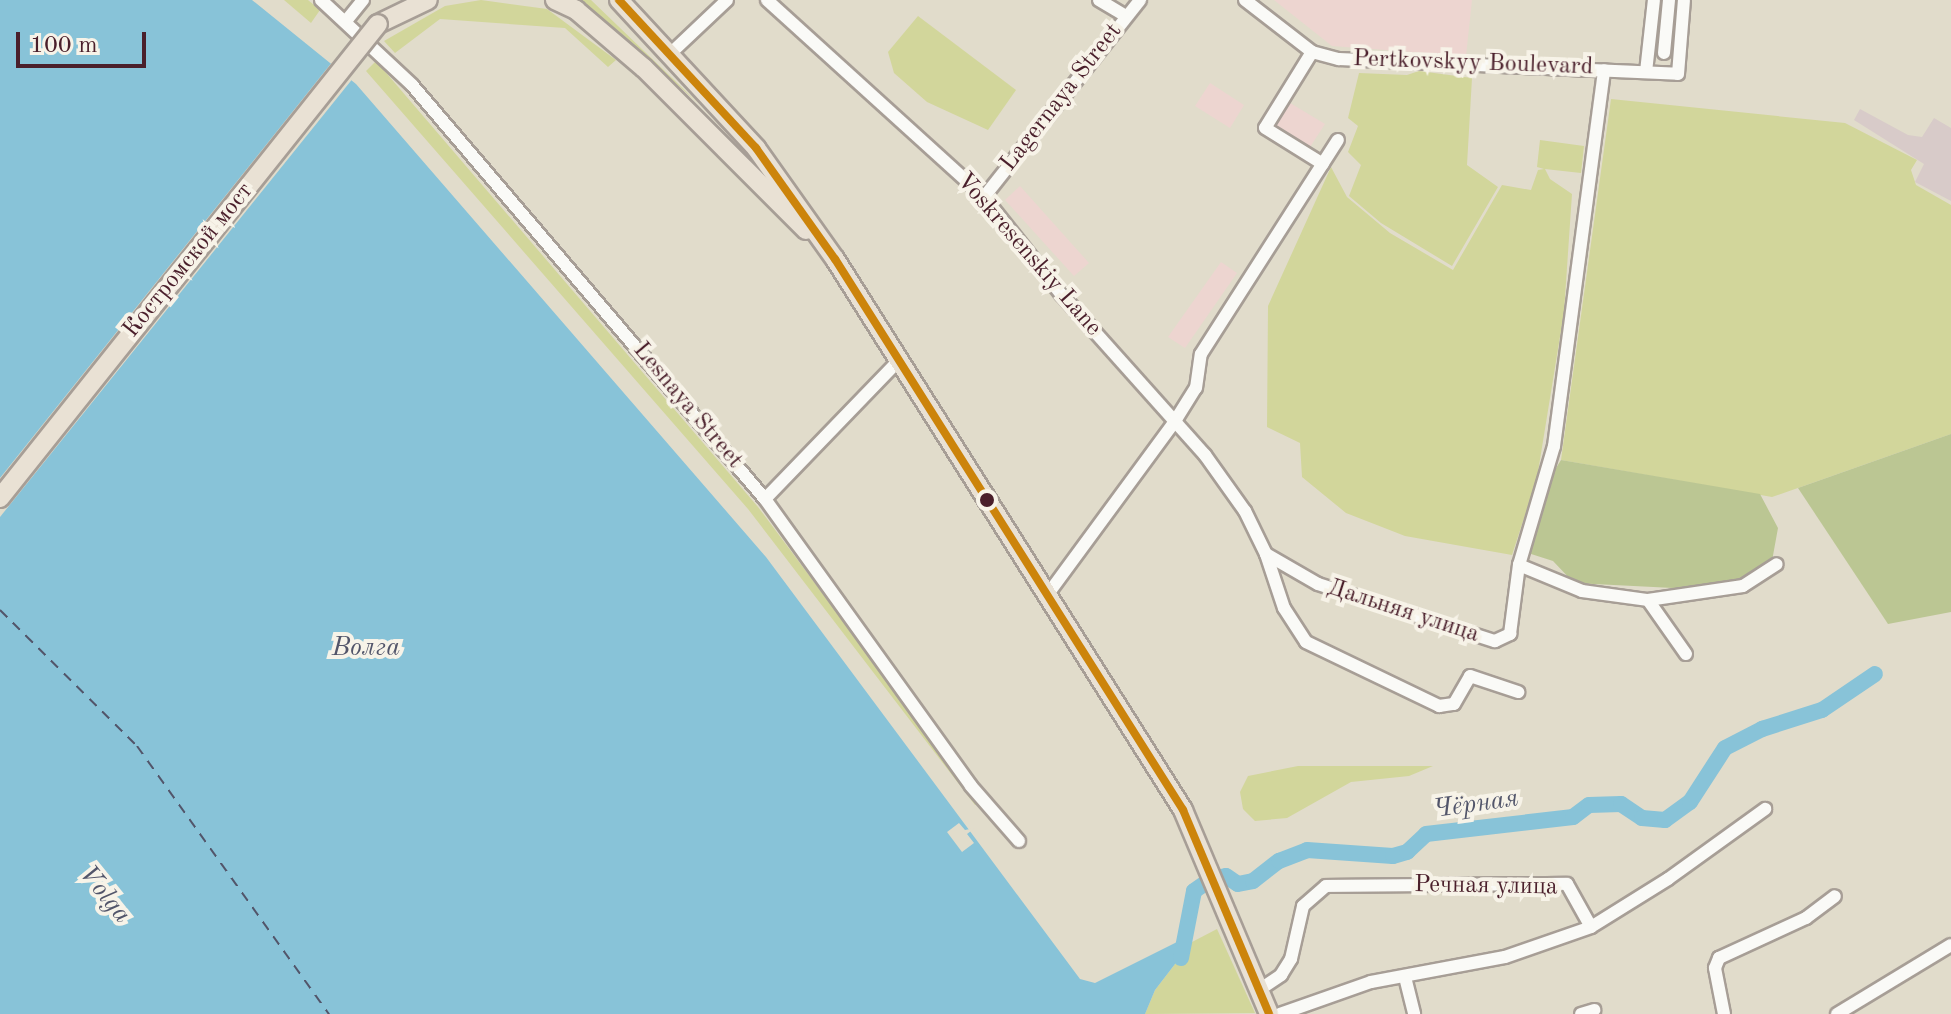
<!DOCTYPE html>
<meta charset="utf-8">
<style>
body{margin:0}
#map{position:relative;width:1951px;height:1014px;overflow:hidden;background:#e1dccb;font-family:"Old Standard TT",serif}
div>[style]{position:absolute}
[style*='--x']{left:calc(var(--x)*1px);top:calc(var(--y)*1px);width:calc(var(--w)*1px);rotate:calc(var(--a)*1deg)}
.built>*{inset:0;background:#edd5d0}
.industrial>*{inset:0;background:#d8cbc9}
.green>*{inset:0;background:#d2d69b}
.forest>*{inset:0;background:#bbc693}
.water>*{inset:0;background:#88c3d8}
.pier>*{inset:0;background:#e1dccb}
.river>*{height:16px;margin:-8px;padding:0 8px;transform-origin:8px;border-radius:8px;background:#88c3d8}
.ferry>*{height:2px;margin-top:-1px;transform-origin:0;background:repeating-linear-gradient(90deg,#52556a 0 10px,transparent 0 18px)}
.roads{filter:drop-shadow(2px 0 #a79e96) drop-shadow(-2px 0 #a79e96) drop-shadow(0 2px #a79e96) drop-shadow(0 -2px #a79e96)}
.minor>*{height:12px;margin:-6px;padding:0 6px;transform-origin:6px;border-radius:6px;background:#fafaf7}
.highway>*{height:18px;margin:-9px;padding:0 9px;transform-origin:9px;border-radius:9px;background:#e9e1d4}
.bridges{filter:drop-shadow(2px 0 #a79e96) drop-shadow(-2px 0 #a79e96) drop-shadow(0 2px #a79e96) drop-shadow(0 -2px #a79e96)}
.highway-bridge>*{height:18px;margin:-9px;padding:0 9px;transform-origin:9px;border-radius:9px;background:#e9e1d4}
.bus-1>*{height:8px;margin:-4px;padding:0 4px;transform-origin:4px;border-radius:4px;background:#cc840b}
.dots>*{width:22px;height:22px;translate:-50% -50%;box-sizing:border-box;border:4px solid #f7f3e8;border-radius:50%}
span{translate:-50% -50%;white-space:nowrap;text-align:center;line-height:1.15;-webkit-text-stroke:8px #f7f3e8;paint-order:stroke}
.street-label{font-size:24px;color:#4a1f2b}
.water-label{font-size:26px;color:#52556a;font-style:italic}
.scale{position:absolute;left:16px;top:32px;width:130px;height:36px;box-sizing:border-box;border:4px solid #4a1f2b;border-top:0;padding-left:10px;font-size:24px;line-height:28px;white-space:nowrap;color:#4a1f2b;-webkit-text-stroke:6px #f7f3e8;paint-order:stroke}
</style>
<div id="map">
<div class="built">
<i style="clip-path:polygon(1274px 0,1472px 0,1466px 56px,1332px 46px)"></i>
<i style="clip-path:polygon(1210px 83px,1244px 105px,1230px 128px,1195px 106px)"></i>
<i style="clip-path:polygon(1290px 103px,1325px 124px,1310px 147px,1276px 125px)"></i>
<i style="clip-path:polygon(1020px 186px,1089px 263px,1074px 276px,1005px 200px)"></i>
<i style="clip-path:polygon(1221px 262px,1237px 273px,1185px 348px,1168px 337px)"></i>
</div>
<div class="industrial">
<i style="clip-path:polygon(1860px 109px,1908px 135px,1922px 137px,1934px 118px,1951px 128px,1951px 201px,1915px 182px,1924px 164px,1854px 120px)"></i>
</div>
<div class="green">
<i style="clip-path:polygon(284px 0,308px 0,320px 10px,311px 23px)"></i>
<i style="clip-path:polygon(481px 0,547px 9px,616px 60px,608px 67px,565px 28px,440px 19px,395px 53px,384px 41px,445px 6px)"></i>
<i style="clip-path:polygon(577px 0,591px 0,699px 104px,591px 8px)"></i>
<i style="clip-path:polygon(918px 16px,1016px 90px,988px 130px,927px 102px,894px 73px,888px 52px)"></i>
<i style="clip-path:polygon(376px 61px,758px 507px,979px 803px,975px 805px,748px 509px,366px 71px)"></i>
<i style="clip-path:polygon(1419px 71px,1472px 78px,1467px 165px,1498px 187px,1452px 266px,1381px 223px,1349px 196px,1361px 165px,1348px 152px,1358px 126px,1348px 118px,1359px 73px,1407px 75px)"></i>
<i style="clip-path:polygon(1611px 99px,1845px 123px,1917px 160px,1911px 170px,1916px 185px,1951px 205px,1951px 434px,1772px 497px,1561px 460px)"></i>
<i style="clip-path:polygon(1540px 140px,1584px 146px,1581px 173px,1545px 169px,1550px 179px,1572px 194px,1564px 312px,1537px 478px,1512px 555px,1405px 536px,1346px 513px,1302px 477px,1300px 443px,1267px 427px,1268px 306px,1331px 167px,1347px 197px,1390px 233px,1453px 270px,1502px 185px,1531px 190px,1538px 170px,1544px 169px,1537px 167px)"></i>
<i style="clip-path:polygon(1298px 766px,1433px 766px,1409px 776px,1351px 782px,1287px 818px,1255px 821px,1243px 809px,1240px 792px,1248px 776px)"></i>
<i style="clip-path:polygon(1217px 929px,1255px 1013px,1145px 1014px,1155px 990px,1192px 942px)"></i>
</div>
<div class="forest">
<i style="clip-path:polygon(1951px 434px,1951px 612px,1888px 624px,1798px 488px)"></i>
<i style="clip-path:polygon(1561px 460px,1760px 494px,1778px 528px,1772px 561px,1741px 580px,1693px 589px,1574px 583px,1553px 561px,1528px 553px,1548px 481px)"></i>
</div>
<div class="water">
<i style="clip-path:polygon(0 0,252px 0,356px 84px,766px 557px,1080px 979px,1095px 983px,1183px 939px,1192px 942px,1155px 990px,1145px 1014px,0 1014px)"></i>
</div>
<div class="pier">
<i style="clip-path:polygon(333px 61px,354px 77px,0 517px,0 478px)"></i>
<i style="clip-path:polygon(959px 823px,965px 830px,975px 828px,967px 834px,974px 843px,962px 852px,947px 832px)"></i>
</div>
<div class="river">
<i style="--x:1181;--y:958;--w:68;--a:-79"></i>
<i style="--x:1194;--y:891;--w:19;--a:-35"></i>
<i style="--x:1210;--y:880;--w:16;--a:-14"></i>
<i style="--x:1226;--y:876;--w:14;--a:34"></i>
<i style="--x:1238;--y:884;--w:15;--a:-11"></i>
<i style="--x:1253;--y:881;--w:33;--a:-38"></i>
<i style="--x:1279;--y:861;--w:30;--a:-21"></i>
<i style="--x:1307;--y:850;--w:86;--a:4"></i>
<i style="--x:1393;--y:856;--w:15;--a:-16"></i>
<i style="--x:1407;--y:852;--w:26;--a:-43"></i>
<i style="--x:1426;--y:834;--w:148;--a:-6.6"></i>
<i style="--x:1573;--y:817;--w:20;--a:-37"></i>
<i style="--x:1589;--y:805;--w:32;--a:-2"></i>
<i style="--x:1621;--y:804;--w:25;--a:34"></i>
<i style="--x:1642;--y:818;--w:23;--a:5"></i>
<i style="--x:1665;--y:820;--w:31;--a:-36"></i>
<i style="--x:1690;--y:802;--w:64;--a:-57.1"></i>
<i style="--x:1725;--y:748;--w:42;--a:-27.2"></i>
<i style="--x:1762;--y:729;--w:63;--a:-17.6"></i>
<i style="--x:1822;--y:710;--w:64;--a:-34.2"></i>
</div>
<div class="ferry">
<i style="--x:0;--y:610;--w:193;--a:44.8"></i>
<i style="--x:137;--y:746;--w:330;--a:54.4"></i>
</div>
<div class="roads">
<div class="minor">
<i style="--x:321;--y:0;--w:125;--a:43"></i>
<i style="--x:412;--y:85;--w:544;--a:49.55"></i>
<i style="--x:765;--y:499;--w:353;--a:54.3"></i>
<i style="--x:971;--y:786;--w:73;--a:48.9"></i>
<i style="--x:767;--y:0;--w:293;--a:42.2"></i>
<i style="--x:984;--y:197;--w:124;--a:51.6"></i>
<i style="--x:1061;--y:294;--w:216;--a:48.2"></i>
<i style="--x:1205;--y:455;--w:69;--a:54.5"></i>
<i style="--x:1245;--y:511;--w:48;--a:64"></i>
<i style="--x:1266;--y:554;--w:60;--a:30"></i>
<i style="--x:1318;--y:584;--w:186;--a:17.9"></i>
<i style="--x:1495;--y:641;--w:17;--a:-25"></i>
<i style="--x:1510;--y:634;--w:70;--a:-82.6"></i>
<i style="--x:1519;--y:565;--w:124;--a:-73.6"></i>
<i style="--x:1554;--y:446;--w:379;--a:-82.4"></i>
<i style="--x:1099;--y:0;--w:31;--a:31"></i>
<i style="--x:1245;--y:0;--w:85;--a:37.8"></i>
<i style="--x:1312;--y:52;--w:28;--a:15"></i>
<i style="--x:1339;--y:59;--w:339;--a:2.5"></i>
<i style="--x:1678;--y:74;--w:74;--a:-85.4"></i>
<i style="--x:346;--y:21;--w:27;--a:-51"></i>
<i style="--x:1312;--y:52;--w:89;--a:121.7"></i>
<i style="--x:1265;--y:128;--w:68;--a:31.8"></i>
<i style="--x:671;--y:53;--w:77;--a:-43.4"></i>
<i style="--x:1664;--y:53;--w:53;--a:-84.6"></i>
<i style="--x:1646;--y:72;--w:72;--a:-83.7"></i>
<i style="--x:984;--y:197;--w:251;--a:-51.6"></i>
<i style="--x:765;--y:499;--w:193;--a:-46"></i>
<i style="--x:1266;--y:554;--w:57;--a:71.6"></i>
<i style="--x:1284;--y:608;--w:40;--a:57.1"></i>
<i style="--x:1306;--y:642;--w:148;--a:25.7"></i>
<i style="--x:1439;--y:706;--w:15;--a:-8"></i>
<i style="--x:1454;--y:704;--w:32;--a:-60"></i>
<i style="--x:1470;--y:676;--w:51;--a:18.4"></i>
<i style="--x:1519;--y:565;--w:68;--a:22.4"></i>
<i style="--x:1582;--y:591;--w:67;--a:7.8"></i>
<i style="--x:1648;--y:600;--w:96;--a:-8.4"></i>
<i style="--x:1743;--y:586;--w:40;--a:-32.9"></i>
<i style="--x:1048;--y:594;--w:215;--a:-53.7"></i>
<i style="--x:1175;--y:421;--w:39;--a:-58"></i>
<i style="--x:1196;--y:388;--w:34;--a:-82"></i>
<i style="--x:1201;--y:354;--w:254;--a:-57.4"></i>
<i style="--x:1648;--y:600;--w:66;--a:54.9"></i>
<i style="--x:1405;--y:977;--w:38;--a:76"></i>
<i style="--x:1259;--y:990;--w:27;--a:-34"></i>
<i style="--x:1281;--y:975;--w:19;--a:-58"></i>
<i style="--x:1291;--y:959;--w:54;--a:-77.2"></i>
<i style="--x:1303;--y:906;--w:30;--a:-41"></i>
<i style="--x:1326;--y:886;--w:241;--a:-0.5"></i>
<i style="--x:1567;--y:884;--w:49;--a:60.8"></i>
<i style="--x:1591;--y:927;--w:91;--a:-31.9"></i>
<i style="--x:1668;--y:879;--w:120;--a:-35.8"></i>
<i style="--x:1280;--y:1014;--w:96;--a:-19.4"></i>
<i style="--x:1371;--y:982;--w:136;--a:-10.6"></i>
<i style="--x:1505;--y:957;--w:91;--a:-19.2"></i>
<i style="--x:1581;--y:1014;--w:14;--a:-17"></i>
<i style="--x:1724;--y:1014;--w:47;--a:-101.1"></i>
<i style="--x:1715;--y:968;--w:11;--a:-68"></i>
<i style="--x:1719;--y:958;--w:96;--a:-24.7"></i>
<i style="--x:1806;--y:918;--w:36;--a:-37"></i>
<i style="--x:1837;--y:1014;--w:133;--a:-31.2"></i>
</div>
<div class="highway">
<i style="--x:555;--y:0;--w:23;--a:25"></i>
<i style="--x:576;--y:10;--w:89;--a:40.5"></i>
<i style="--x:644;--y:68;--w:229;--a:45"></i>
<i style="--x:619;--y:0;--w:202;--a:47.2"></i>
<i style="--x:756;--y:148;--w:136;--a:54.6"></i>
<i style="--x:835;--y:259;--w:652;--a:57.72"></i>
<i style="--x:1183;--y:810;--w:221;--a:67.1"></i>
<i style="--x:378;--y:24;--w:55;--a:-25.6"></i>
</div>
</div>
<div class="bridges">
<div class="highway-bridge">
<i style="--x:0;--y:498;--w:606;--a:-51.43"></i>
</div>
</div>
<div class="bus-1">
<i style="--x:619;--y:0;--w:202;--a:47.2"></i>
<i style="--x:756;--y:148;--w:136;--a:54.6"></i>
<i style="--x:835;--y:259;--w:652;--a:57.72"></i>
<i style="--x:1183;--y:810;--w:221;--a:67.1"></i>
</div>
<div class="dots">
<i style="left:987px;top:500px;background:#4a1f2b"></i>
</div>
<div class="street-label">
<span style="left:1473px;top:64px;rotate:2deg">Pertkovskyy Boulevard</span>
<span style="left:1062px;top:98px;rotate:-52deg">Lagernaya Street</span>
<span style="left:1028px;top:255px;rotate:49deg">Voskresenskiy Lane</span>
<span style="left:189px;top:261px;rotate:-51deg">Костромской мост</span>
<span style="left:687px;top:406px;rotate:50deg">Lesnaya Street</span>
<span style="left:1403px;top:612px;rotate:18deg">Дальняя улица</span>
<span style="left:1486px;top:887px;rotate:1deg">Речная улица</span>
</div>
<div class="water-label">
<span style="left:366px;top:649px">Волга</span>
<span style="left:1476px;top:805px;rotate:-8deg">Чёрная</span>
<span style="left:104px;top:895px;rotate:51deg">Volga</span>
</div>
<div class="scale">100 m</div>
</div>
